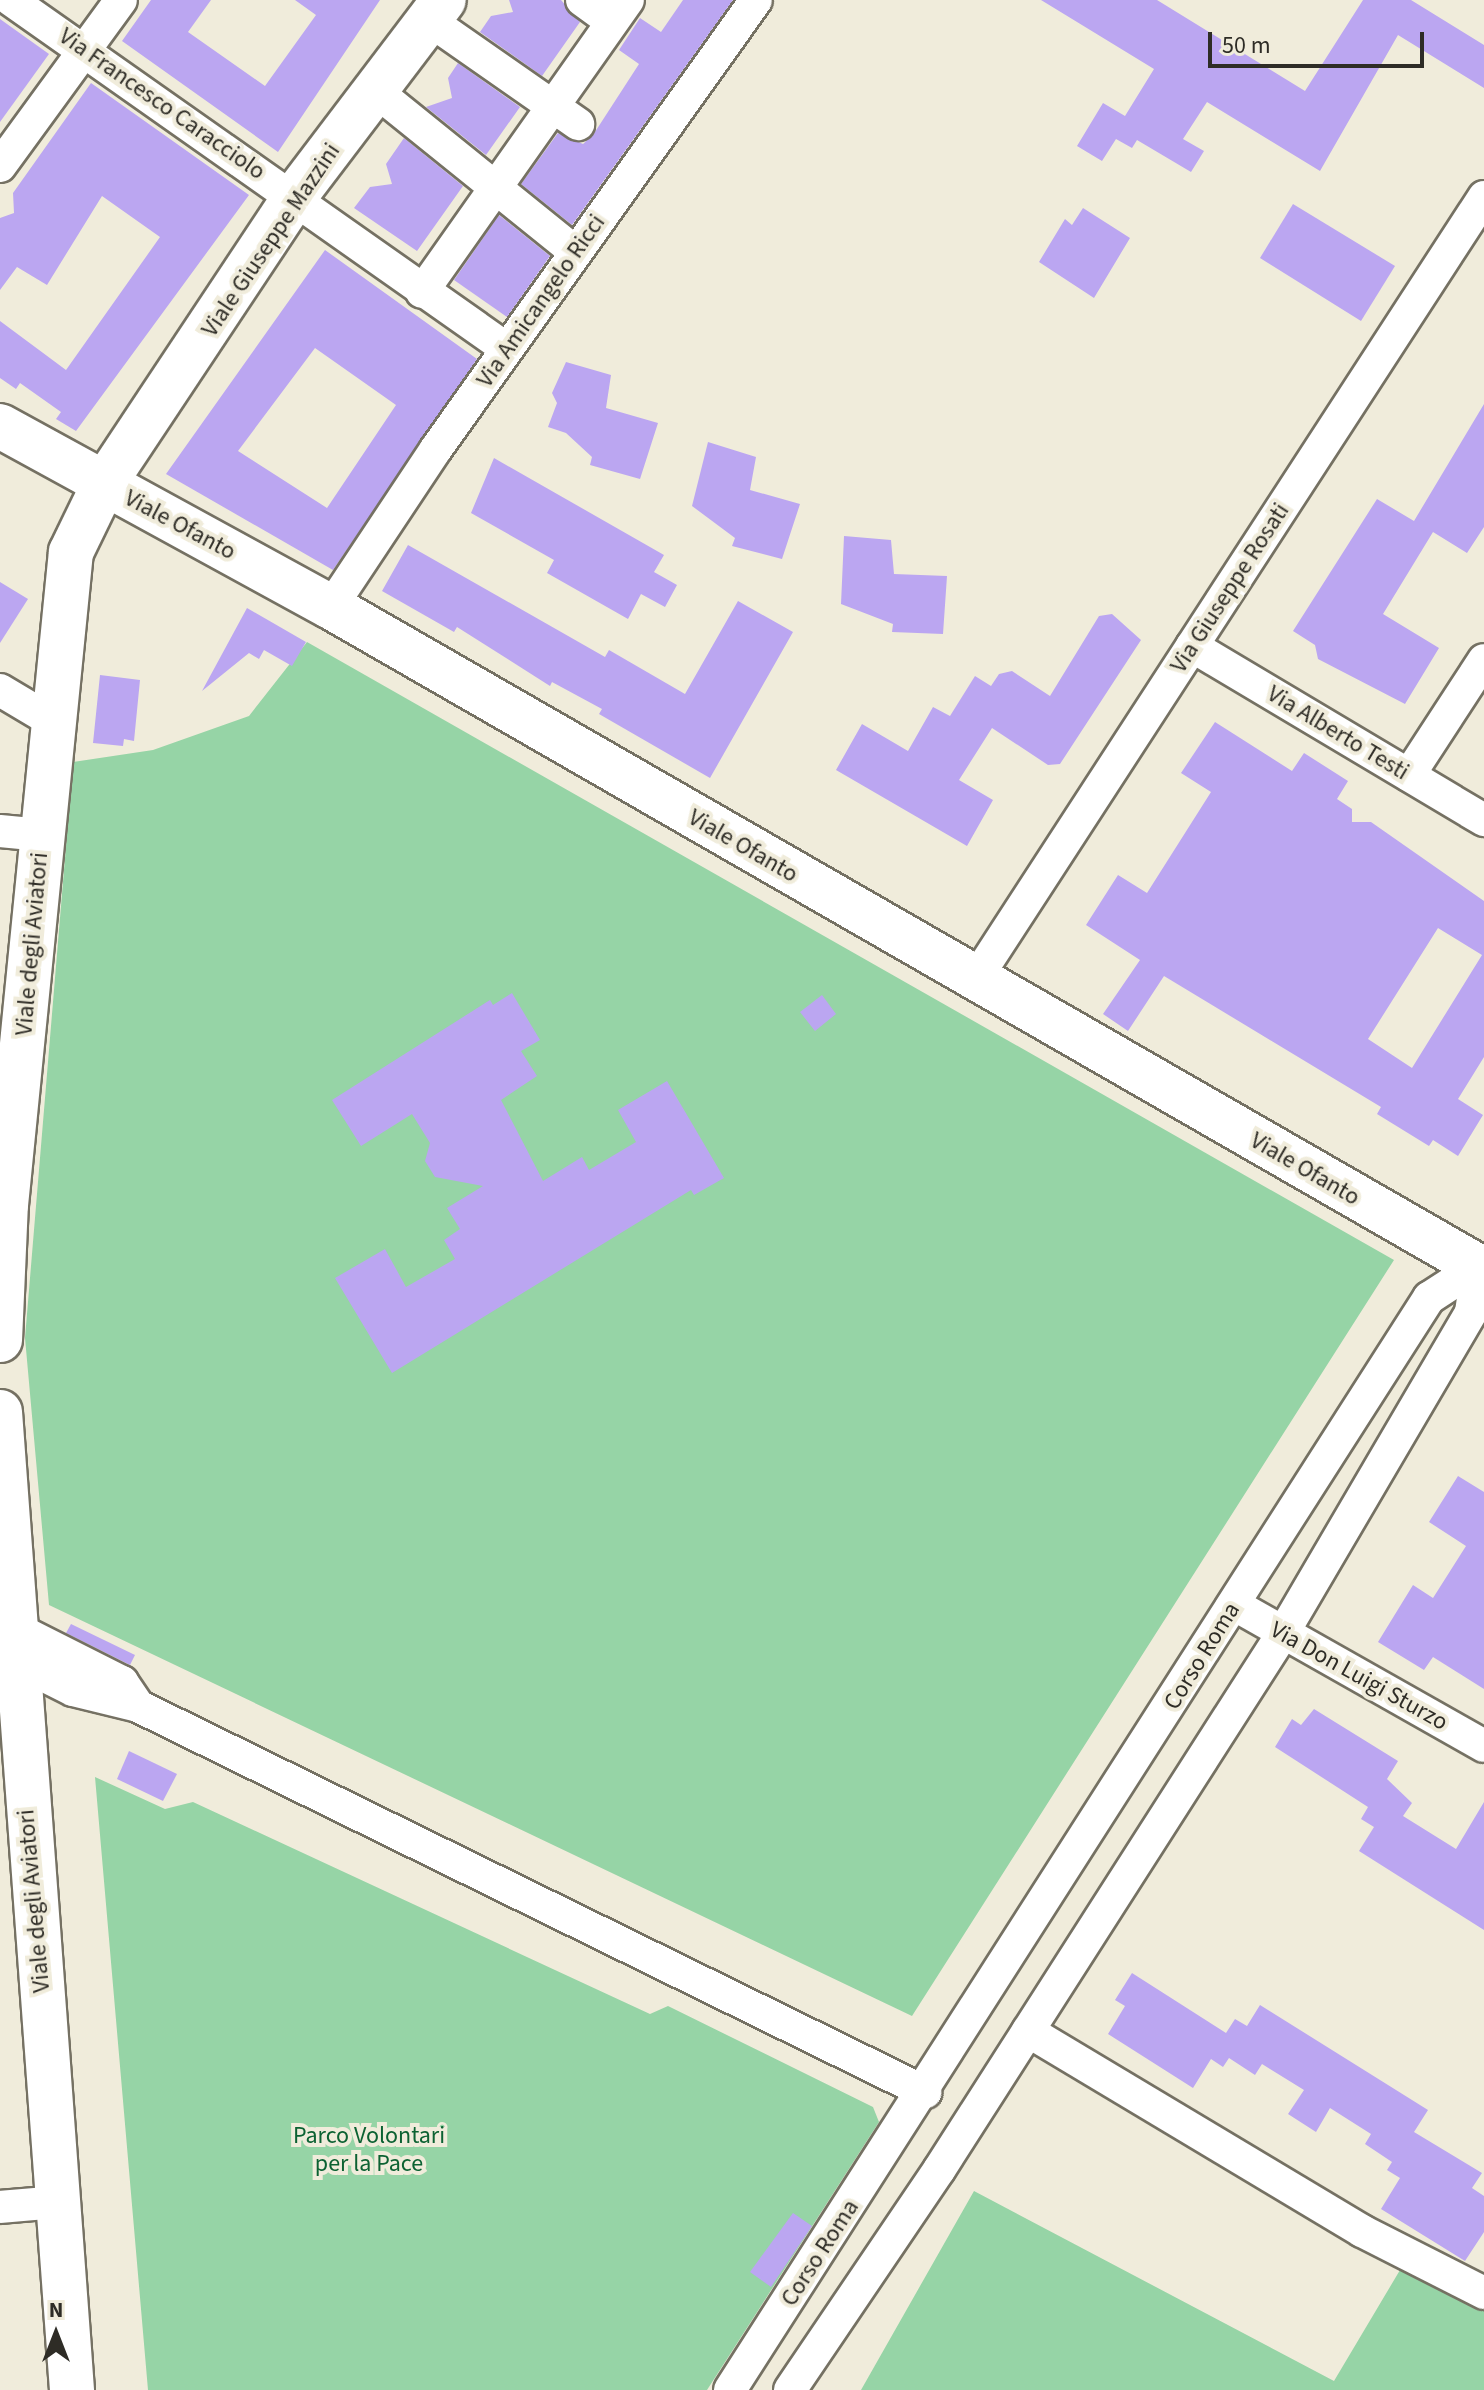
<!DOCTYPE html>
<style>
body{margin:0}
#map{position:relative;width:1484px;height:2390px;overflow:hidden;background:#f0ecdb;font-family:"Source Sans 3",sans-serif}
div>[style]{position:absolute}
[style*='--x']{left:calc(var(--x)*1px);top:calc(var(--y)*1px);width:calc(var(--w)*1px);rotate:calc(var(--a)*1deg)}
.green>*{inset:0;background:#96d4a6}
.building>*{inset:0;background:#bba6f1}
.roads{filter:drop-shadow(2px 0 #757163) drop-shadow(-2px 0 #757163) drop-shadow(0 2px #757163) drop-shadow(0 -2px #757163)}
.street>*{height:32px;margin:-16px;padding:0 16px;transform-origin:16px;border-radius:16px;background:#fff}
.secondary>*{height:44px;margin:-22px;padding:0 22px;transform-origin:22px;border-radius:22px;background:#fff}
span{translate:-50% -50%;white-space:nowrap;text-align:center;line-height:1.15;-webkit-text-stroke:8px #f0ecdb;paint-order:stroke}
.street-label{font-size:24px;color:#2e2c26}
.park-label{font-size:24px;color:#0c6232}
.north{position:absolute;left:16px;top:2294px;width:80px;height:80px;-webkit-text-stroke:6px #f0ecdb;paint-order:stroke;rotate:0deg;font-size:22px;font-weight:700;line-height:32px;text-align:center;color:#2e2c26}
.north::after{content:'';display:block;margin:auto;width:28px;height:36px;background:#2e2c26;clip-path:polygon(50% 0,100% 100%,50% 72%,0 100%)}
.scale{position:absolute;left:1208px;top:32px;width:216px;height:36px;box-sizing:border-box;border:4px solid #2e2c26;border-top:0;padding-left:10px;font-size:24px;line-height:28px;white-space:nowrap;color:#2e2c26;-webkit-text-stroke:6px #f0ecdb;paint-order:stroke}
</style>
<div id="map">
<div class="green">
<i style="clip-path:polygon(307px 642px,1394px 1260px,912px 2016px,49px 1605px,25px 1338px,73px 762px,153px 750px,249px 716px)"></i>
<i style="clip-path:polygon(95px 1777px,165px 1809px,193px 1802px,650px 2014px,668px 2006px,873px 2107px,879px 2122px,707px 2390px,148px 2390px)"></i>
<i style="clip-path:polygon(974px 2191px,1334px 2381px,1403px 2265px,1484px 2310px,1484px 2390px,861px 2390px)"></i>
</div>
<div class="building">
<i style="clip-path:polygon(151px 0,211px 0,188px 32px,265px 86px,316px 15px,295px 0,380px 0,278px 152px,122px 41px)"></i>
<i style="clip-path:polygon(509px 0,561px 0,580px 22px,542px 76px,480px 32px,491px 16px,513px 12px)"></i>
<i style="clip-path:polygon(683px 0,733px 0,572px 225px,521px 184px,558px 133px,583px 144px,593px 135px,639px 64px,619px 50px,640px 18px,661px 32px)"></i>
<i style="clip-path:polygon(1041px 0,1157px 0,1305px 91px,1363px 0,1411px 0,1484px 45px,1484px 88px,1398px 35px,1320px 171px,1207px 102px,1183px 139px,1204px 151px,1191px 172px,1137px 140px,1132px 148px,1116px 139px,1102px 161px,1077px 146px,1103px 103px,1125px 116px,1154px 69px)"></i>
<i style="clip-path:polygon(0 19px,49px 54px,0 122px)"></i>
<i style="clip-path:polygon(458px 63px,520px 107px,486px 155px,426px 107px,452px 98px,448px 78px)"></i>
<i style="clip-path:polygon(91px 83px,249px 195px,76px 431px,56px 419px,61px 412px,20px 383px,16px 389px,0 378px,0 321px,66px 370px,160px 237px,102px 196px,47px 285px,17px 267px,0 290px,0 218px,14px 213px,13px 193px)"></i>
<i style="clip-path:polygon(404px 138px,463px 186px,417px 251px,354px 208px,370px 187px,392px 184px,386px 164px)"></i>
<i style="clip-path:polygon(1293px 204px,1395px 266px,1361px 321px,1260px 258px)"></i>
<i style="clip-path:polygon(1083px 208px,1130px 238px,1094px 298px,1039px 262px,1065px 219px,1072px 225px)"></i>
<i style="clip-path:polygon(499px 215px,550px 256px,507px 317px,454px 280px)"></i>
<i style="clip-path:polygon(evenodd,325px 250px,477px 359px,333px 570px,166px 474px,325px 250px,315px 348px,396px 405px,327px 508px,238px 451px,315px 348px)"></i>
<i style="clip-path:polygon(566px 362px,611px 375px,606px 408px,658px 423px,640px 479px,590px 465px,592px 457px,566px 433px,548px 427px,557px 403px,552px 393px)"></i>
<i style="clip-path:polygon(1484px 404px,1484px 527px,1467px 553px,1433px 532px,1383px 614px,1439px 648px,1405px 704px,1318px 659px,1315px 645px,1293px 631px,1377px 499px,1414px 521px)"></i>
<i style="clip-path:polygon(708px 442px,756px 457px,750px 490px,800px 504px,782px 559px,732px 546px,735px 538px,692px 506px)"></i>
<i style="clip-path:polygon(494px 458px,664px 555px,654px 572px,677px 585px,665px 607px,641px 594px,628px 619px,547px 573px,554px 560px,471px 513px)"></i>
<i style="clip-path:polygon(844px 536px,891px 540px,894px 574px,947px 576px,943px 634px,892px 632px,893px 624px,841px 604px)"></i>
<i style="clip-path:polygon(408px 545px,605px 657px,609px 650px,685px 694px,738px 601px,793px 632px,710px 778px,599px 714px,602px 709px,552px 682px,550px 686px,457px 627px,454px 632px,382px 591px)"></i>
<i style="clip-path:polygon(0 582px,28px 599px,0 643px)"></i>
<i style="clip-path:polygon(247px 608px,306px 642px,292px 666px,264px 650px,259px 659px,249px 653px,202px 691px)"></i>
<i style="clip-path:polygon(1112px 614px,1141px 640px,1060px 764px,1048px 765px,992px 728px,959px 780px,993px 800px,967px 846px,836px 770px,862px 724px,908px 751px,933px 707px,950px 716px,975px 676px,991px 686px,999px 674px,1012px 671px,1050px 696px,1099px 616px)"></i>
<i style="clip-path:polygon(100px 675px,140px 680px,134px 741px,124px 739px,123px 746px,93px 743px)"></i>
<i style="clip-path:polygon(evenodd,1215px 722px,1292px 771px,1304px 753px,1348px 781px,1337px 799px,1352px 809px,1352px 822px,1371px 822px,1484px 901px,1484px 1057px,1458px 1099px,1483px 1115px,1458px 1156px,1433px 1140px,1429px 1146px,1377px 1114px,1381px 1107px,1164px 976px,1128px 1031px,1103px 1014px,1140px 960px,1086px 925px,1118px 875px,1147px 893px,1211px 792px,1181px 773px,1215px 722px,1438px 928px,1482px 955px,1412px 1068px,1368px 1039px,1438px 928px)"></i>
<i style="clip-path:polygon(512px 993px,540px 1040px,521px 1051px,537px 1076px,501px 1100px,543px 1181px,582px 1157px,589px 1170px,636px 1142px,618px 1110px,667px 1081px,724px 1178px,694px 1195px,691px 1190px,392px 1373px,335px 1278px,385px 1249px,406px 1287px,455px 1259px,444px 1240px,460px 1229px,447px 1208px,483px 1186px,435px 1177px,425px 1161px,430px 1143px,412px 1114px,361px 1146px,332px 1100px,490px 1000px,493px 1005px)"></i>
<i style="clip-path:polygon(822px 995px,836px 1014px,815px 1031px,800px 1012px)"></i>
<i style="clip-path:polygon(1458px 1476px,1484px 1492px,1484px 1689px,1433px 1657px,1424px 1670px,1378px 1642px,1413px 1585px,1433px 1598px,1466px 1546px,1429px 1522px)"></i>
<i style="clip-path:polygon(71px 1624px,135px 1655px,130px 1665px,66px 1633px)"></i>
<i style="clip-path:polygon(1314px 1709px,1398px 1761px,1387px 1779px,1412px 1803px,1403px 1816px,1456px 1849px,1484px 1802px,1484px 1930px,1359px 1851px,1374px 1827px,1361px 1819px,1368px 1807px,1275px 1747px,1292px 1719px,1301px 1725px)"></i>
<i style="clip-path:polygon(129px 1751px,177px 1774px,163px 1801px,117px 1779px)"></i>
<i style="clip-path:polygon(1132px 1973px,1226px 2033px,1235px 2019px,1247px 2026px,1260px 2005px,1428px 2110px,1414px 2132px,1482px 2173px,1472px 2188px,1484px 2196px,1484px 2232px,1465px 2261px,1381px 2209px,1400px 2178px,1387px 2170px,1392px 2162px,1365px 2144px,1371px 2134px,1330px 2108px,1316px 2132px,1288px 2114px,1304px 2090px,1262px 2064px,1255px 2075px,1229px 2058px,1223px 2067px,1211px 2059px,1193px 2088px,1108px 2034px,1125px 2006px,1115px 2000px)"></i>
<i style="clip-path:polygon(793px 2213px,812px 2226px,771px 2287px,750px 2272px)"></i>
</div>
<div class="roads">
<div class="street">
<i style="--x:11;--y:0;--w:606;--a:35.13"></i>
<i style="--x:582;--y:0;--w:37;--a:36"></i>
<i style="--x:429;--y:20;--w:182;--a:34.9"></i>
<i style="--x:377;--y:92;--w:255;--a:38.9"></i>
<i style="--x:0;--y:166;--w:205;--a:-53.9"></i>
<i style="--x:422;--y:292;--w:357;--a:-54.8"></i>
<i style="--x:331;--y:607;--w:190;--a:-56.4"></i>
<i style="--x:436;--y:449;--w:551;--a:-54.52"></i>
<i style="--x:1192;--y:646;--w:340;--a:30.8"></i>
<i style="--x:0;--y:690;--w:63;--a:30.7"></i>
<i style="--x:1409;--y:775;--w:137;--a:-56.9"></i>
<i style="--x:0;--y:831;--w:42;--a:5.4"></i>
<i style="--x:975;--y:980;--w:934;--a:-56.97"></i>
<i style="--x:1235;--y:1605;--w:286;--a:29.5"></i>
<i style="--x:1;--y:1621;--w:136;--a:26.8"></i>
<i style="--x:122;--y:1682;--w:29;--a:56"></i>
<i style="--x:138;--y:1706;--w:877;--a:26.13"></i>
<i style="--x:3;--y:1655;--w:78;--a:26.6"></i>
<i style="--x:73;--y:1690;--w:67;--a:13.8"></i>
<i style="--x:1028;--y:2031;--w:389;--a:30.9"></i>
<i style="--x:1362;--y:2231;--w:137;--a:26.9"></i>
<i style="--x:0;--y:2207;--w:58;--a:-4.9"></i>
<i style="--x:730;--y:2390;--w:1297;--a:-57.38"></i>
<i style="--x:1429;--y:1298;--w:59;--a:-33.1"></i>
<i style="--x:790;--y:2390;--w:266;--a:-55.9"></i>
<i style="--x:939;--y:2170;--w:638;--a:-57.36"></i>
<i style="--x:1283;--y:1633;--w:372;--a:-59.6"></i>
<i style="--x:1471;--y:1312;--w:47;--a:-81.3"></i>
</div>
<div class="secondary">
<i style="--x:0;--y:426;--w:377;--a:28.7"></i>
<i style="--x:331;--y:607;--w:1330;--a:29.9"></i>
<i style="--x:0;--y:1340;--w:135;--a:-87.5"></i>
<i style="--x:6;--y:1205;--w:656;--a:-84.32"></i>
<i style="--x:71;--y:552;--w:76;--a:-64.1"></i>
<i style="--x:104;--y:484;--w:346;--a:-56.4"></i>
<i style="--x:295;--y:196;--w:246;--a:-52.8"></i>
<i style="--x:0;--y:1412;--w:981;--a:85.79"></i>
</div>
</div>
<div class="street-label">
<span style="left:162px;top:104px;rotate:35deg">Via Francesco Caracciolo</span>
<span style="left:271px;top:240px;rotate:-56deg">Viale Giuseppe Mazzini</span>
<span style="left:541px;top:301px;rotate:-55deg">Via Amicangelo Ricci</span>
<span style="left:180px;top:525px;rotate:28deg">Viale Ofanto</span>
<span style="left:1230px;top:588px;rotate:-57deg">Via Giuseppe Rosati</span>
<span style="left:1338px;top:733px;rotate:31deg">Via Alberto Testi</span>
<span style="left:743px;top:846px;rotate:30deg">Viale Ofanto</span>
<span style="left:32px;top:944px;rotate:-85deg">Viale degli Aviatori</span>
<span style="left:1305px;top:1169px;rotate:30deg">Viale Ofanto</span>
<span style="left:1202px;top:1656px;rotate:-58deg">Corso Roma</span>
<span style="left:1359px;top:1676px;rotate:29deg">Via Don Luigi Sturzo</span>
<span style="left:34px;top:1901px;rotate:-95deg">Viale degli Aviatori</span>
<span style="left:820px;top:2253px;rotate:-57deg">Corso Roma</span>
</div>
<div class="park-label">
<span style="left:369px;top:2150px">Parco Volontari<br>per la Pace</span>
</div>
<div class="north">N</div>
<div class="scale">50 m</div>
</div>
